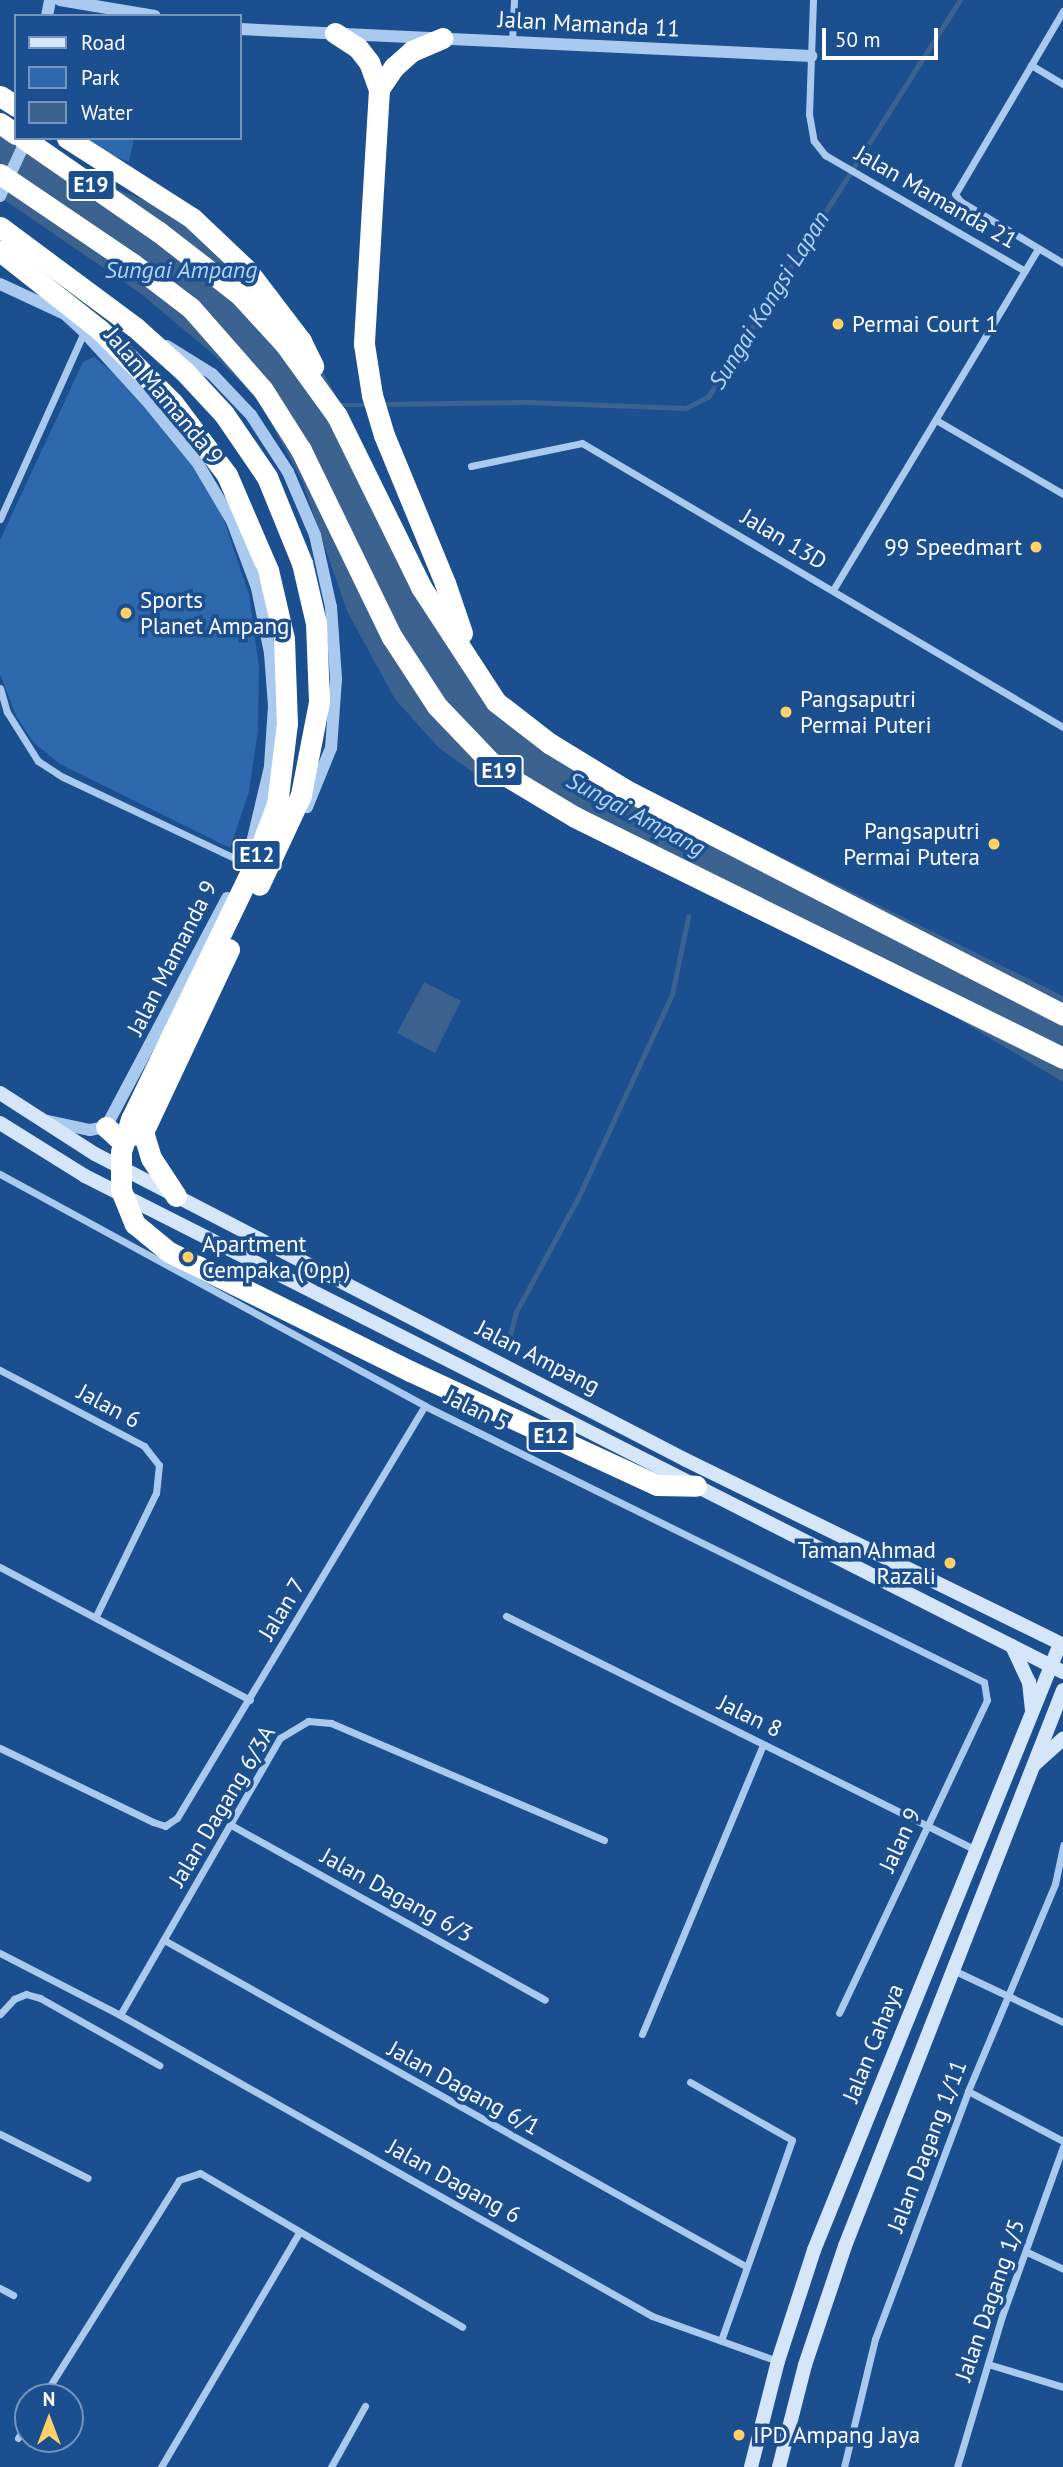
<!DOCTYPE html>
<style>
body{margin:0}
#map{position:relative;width:1063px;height:2467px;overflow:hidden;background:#1b4f8f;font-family:"PT Sans",sans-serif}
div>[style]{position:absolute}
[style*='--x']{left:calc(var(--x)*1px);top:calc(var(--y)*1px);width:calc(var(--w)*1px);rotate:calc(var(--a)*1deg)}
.green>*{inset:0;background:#2e69ad}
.water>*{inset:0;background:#3c6290}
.stream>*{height:4.5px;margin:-2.25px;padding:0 2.25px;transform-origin:2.25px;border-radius:2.25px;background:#3c6290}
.minor>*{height:7px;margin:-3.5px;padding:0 3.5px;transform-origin:3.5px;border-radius:3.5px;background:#a9c9ee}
.tertiary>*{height:12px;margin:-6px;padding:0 6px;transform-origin:6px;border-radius:6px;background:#a9c9ee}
.secondary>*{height:14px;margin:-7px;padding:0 7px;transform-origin:7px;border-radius:7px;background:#d6e6fa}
.motorway>*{height:21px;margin:-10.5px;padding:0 10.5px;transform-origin:10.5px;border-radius:10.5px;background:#fff}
.dots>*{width:19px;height:19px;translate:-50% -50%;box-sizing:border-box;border:4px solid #1b4f8f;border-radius:50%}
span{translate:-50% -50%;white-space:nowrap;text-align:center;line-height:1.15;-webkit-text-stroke:7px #1b4f8f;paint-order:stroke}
.shield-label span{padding:2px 5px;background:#1b4f8f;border:2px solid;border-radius:5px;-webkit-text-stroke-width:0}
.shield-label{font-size:21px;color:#fff;font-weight:700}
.street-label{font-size:23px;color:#fff}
.poi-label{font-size:23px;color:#fff}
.left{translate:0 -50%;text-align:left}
.right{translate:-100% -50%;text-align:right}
.water-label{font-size:24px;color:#b5d3f5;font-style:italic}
.legend{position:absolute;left:14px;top:14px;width:228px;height:126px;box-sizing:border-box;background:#1b4f8f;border:2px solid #7695bc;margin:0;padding:9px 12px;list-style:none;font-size:21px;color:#fff}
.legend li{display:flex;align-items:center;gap:14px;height:35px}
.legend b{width:35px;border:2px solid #7695bc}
.north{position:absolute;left:14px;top:2383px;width:70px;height:70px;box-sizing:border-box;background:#1b4f8f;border:2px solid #7695bc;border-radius:50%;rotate:0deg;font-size:19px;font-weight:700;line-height:28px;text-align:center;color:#fff}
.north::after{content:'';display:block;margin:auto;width:24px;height:32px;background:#ffd166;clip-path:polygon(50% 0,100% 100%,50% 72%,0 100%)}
.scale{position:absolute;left:822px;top:28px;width:116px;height:32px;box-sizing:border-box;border:4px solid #fff;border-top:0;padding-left:9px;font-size:21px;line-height:24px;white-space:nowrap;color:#fff;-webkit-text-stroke:5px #1b4f8f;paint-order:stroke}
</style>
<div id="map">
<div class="green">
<i style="clip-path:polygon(67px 138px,134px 138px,129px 162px)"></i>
<i style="clip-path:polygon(94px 357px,130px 387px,192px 459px,219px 505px,249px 595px,259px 667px,258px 730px,249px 792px,230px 848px,60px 764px,34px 743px,16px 716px,0 674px,0 540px,83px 362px)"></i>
</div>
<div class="water">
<i style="clip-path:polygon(0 127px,100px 183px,176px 212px,302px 334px,341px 405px,378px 511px,497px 700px,609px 772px,1063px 996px,1063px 1082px,738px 887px,478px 776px,438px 747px,395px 699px,347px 611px,302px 481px,259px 401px,213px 354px,140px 293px,0 197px)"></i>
<i style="clip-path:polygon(424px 982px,461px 1001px,435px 1053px,397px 1033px)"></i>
</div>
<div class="stream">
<i style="--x:380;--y:404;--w:147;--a:-0.8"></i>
<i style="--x:527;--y:402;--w:159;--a:2.2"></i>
<i style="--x:686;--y:408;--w:25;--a:-27"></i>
<i style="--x:708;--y:397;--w:470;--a:-57.6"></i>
<i style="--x:338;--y:405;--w:30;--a:0"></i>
<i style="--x:509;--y:1338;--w:27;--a:-75"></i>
<i style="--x:516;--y:1312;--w:130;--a:-61.5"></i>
<i style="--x:578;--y:1198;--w:224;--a:-65.2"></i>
<i style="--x:672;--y:995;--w:80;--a:-78.4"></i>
</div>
<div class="minor">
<i style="--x:813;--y:0;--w:114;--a:92"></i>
<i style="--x:809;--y:114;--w:27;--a:80"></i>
<i style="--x:814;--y:141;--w:18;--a:52"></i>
<i style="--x:825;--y:155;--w:231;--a:30.1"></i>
<i style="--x:1063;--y:11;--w:212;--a:120.5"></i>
<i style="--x:955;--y:194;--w:9;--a:54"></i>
<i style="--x:960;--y:201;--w:120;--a:31"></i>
<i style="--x:512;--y:42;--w:42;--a:-87.3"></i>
<i style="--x:1031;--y:65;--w:37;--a:31"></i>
<i style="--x:936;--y:420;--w:147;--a:30.2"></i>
<i style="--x:471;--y:466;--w:113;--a:-11.7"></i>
<i style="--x:582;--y:443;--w:559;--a:30.56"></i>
<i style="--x:0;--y:519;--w:205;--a:-65.8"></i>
<i style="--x:833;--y:590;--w:398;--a:-59"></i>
<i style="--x:0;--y:688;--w:25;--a:74"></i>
<i style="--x:7;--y:712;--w:58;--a:57.7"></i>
<i style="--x:38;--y:761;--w:30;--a:33"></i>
<i style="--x:63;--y:777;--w:201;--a:25.3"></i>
<i style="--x:0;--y:1174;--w:484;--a:28.6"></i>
<i style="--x:425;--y:1406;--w:623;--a:26.28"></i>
<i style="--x:984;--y:1682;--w:18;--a:81"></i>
<i style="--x:987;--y:1700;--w:346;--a:115.3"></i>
<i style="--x:0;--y:1370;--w:163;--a:27.8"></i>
<i style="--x:144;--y:1446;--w:24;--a:52"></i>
<i style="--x:159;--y:1465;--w:28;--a:96"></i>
<i style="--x:156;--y:1493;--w:137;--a:116"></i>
<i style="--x:0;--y:1567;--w:283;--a:28"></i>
<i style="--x:506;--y:1616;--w:525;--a:26.47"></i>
<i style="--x:0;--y:1748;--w:170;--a:25.8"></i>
<i style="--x:153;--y:1822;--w:13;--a:18"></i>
<i style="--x:165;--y:1826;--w:14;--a:-34"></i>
<i style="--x:177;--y:1818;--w:481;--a:-59"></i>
<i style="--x:231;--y:1825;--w:359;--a:29.1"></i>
<i style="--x:164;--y:1940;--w:668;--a:29.29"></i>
<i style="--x:0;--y:1953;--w:135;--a:27.3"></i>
<i style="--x:120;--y:2015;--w:611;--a:29.5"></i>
<i style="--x:652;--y:2316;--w:134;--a:19.7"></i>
<i style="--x:953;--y:1970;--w:122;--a:25.3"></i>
<i style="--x:0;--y:2014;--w:21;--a:-47"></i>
<i style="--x:14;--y:1999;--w:13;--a:-23"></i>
<i style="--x:26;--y:1994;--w:15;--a:16"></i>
<i style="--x:40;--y:1998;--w:137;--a:29.4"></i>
<i style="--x:120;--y:2015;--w:320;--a:-60"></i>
<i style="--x:280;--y:1738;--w:33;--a:-31"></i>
<i style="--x:308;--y:1721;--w:23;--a:5"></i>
<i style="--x:331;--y:1723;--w:297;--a:23.2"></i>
<i style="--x:642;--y:2034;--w:313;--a:-67.3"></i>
<i style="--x:690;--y:2082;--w:117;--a:29.6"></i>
<i style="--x:792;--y:2140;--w:213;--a:109.5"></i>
<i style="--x:968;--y:2091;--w:107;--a:27.8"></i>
<i style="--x:0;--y:2134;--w:98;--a:26.6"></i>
<i style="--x:1027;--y:2252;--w:40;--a:25"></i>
<i style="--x:0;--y:2288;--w:15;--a:28"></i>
<i style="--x:988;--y:2364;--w:78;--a:17"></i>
<i style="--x:43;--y:2397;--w:256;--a:-57.9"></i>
<i style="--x:179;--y:2180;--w:22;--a:-18"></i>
<i style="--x:200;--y:2173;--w:304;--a:30.4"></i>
<i style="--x:18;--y:2438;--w:19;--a:-58"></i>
<i style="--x:161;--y:2467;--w:272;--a:-59.5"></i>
<i style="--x:331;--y:2467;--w:70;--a:-60.9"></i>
<i style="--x:844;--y:2467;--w:132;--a:-76.4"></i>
<i style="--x:875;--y:2339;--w:265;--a:-69.4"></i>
<i style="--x:968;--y:2091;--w:225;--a:-67.2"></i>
<i style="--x:1055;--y:1884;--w:40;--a:-78"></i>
<i style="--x:957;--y:2467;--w:158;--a:-73.4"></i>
<i style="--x:1002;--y:2316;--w:180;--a:-70.2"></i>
</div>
<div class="tertiary">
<i style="--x:60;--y:0;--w:96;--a:9.6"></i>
<i style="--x:47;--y:16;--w:16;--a:-79"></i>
<i style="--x:240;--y:29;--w:572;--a:2.71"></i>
<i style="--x:0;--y:196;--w:64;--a:-65"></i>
<i style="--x:0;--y:284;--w:72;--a:24.8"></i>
<i style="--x:65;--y:314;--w:26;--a:43"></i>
<i style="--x:84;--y:332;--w:93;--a:47.6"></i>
<i style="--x:147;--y:401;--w:79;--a:50.7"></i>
<i style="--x:197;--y:462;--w:69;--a:59.3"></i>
<i style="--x:232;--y:521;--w:72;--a:69.5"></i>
<i style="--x:257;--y:588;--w:66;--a:78.7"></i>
<i style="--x:270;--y:653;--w:53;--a:85.7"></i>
<i style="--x:274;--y:706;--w:61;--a:93.8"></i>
<i style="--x:270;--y:767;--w:82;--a:103.4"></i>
<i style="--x:167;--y:346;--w:53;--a:31.9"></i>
<i style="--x:212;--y:374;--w:57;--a:46.4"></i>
<i style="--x:251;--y:415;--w:68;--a:57"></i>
<i style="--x:288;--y:472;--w:69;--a:66.8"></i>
<i style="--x:315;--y:535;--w:74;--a:77.5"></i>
<i style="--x:331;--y:607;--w:72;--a:86"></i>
<i style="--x:336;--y:679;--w:69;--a:94.1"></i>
<i style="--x:331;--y:748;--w:64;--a:112.1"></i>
<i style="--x:48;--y:1121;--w:43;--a:12.1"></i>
<i style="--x:90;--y:1130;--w:16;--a:-11"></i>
<i style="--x:106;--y:1127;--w:259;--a:-62.1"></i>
</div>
<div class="secondary">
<i style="--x:0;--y:1093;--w:113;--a:32.7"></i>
<i style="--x:95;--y:1154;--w:91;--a:27.4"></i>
<i style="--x:176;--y:1196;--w:574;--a:27.37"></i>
<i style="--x:686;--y:1460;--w:420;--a:26.1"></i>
<i style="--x:0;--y:1123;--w:100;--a:31.9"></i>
<i style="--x:85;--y:1176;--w:1097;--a:26.89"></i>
<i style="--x:1012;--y:1646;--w:40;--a:65"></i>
<i style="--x:1029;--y:1682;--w:27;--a:84"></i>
<i style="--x:1035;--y:1764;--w:38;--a:-42"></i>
<i style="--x:751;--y:2467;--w:109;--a:-75.7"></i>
<i style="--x:778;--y:2361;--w:117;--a:-72"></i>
<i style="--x:814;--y:2250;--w:654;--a:-67.91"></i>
<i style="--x:779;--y:2467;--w:105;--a:-75.7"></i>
<i style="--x:805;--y:2365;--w:126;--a:-71.4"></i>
<i style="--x:845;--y:2246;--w:597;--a:-68.59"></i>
</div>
<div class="motorway">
<i style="--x:335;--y:33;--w:27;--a:33"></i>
<i style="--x:358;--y:48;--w:18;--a:52"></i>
<i style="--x:369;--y:62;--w:29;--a:70"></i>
<i style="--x:379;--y:89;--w:255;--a:93.4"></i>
<i style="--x:364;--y:344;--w:52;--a:81.1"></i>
<i style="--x:372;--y:395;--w:42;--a:73.3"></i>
<i style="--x:384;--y:435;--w:160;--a:67.6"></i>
<i style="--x:445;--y:583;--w:53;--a:71.2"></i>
<i style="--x:379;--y:89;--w:27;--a:-56"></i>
<i style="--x:394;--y:67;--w:24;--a:-42"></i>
<i style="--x:412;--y:51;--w:33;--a:-23"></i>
<i style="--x:0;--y:96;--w:19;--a:32"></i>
<i style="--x:0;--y:123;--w:19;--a:35"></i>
<i style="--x:23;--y:138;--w:165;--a:34.7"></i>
<i style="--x:159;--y:232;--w:101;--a:37.8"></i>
<i style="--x:239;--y:294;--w:68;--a:47.4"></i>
<i style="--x:285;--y:344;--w:89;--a:54.2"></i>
<i style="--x:337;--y:416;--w:191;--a:63.8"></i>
<i style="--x:421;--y:587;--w:137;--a:56.9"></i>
<i style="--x:496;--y:702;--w:67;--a:37.7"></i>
<i style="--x:549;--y:743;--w:90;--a:31.4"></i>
<i style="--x:626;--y:790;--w:492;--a:27.2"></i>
<i style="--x:67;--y:138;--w:148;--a:32.6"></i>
<i style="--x:192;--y:218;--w:76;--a:43.4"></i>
<i style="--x:247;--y:270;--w:89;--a:52.7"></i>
<i style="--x:301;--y:341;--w:28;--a:64"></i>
<i style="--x:0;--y:174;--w:161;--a:34.1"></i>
<i style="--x:133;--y:264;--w:73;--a:37.2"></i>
<i style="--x:191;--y:308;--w:109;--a:48.7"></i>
<i style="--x:263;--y:390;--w:71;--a:57.7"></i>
<i style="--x:301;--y:450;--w:208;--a:64.1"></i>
<i style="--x:392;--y:637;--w:82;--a:56.9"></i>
<i style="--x:437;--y:706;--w:91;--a:46.3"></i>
<i style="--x:500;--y:772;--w:87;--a:31"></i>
<i style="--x:575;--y:817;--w:544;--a:26.28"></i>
<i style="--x:0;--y:227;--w:169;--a:36.6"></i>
<i style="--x:136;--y:328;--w:66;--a:41.9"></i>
<i style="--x:185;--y:372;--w:57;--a:47.1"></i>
<i style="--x:224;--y:414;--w:76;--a:55.7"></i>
<i style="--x:267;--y:477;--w:93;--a:67.9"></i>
<i style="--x:302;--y:563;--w:62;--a:76.9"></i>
<i style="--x:316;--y:623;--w:79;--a:87.8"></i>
<i style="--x:319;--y:702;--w:95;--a:101"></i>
<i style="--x:301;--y:795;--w:99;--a:115"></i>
<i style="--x:0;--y:251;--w:127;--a:38.3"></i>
<i style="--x:100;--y:330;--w:103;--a:45"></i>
<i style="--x:173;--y:403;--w:90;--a:53.1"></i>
<i style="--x:227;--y:475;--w:103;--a:66.7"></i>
<i style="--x:268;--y:570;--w:71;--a:76.9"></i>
<i style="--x:284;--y:639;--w:84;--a:88"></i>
<i style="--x:287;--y:723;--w:82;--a:97"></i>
<i style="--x:277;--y:804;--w:65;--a:110.7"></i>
<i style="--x:254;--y:865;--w:282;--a:115.8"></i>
<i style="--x:131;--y:1119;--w:34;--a:107"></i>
<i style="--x:121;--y:1152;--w:38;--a:90"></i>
<i style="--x:121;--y:1190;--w:37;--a:68"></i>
<i style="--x:135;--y:1224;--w:44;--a:39.5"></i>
<i style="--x:169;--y:1252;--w:269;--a:26.3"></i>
<i style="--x:410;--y:1371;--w:272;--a:24.8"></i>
<i style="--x:657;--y:1485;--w:39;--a:1"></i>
<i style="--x:106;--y:1127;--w:15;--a:42"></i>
<i style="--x:117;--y:1137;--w:21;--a:-8"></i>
<i style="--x:176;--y:1196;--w:45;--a:-123.3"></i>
<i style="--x:151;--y:1158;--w:27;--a:-107"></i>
<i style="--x:143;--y:1132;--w:202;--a:-64.8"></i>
</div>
<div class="dots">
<i style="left:838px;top:324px;background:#ffd166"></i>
<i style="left:1036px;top:547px;background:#ffd166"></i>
<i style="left:126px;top:613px;background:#ffd166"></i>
<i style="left:786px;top:712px;background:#ffd166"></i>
<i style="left:994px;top:844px;background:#ffd166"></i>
<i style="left:188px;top:1257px;background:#ffd166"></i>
<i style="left:950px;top:1563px;background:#ffd166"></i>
<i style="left:739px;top:2435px;background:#ffd166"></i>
</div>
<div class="shield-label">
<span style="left:91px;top:185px">E19</span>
<span style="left:499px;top:771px">E19</span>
<span style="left:257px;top:855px">E12</span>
<span style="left:551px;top:1436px">E12</span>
</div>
<div class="street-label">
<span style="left:589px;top:24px;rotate:3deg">Jalan Mamanda 11</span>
<span style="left:936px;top:197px;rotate:30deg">Jalan Mamanda 21</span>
<span style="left:164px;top:396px;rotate:50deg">Jalan Mamanda 9</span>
<span style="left:784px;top:539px;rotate:31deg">Jalan 13D</span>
<span style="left:172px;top:958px;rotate:-63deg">Jalan Mamanda 9</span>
<span style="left:538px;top:1357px;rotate:27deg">Jalan Ampang</span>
<span style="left:109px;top:1406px;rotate:28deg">Jalan 6</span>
<span style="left:477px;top:1410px;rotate:26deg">Jalan 5</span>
<span style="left:282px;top:1609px;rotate:-59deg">Jalan 7</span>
<span style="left:750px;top:1716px;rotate:26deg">Jalan 8</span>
<span style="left:222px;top:1806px;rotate:-59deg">Jalan Dagang 6/3A</span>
<span style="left:900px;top:1840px;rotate:-65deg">Jalan 9</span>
<span style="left:397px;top:1895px;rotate:29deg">Jalan Dagang 6/3</span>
<span style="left:873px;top:2043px;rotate:-68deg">Jalan Cahaya</span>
<span style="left:464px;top:2088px;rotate:29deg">Jalan Dagang 6/1</span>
<span style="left:927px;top:2146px;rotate:-69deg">Jalan Dagang 1/11</span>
<span style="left:454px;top:2181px;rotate:29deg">Jalan Dagang 6</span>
<span style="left:990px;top:2300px;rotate:-71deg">Jalan Dagang 1/5</span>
</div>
<div class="poi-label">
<span class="left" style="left:852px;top:324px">Permai Court 1</span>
<span class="right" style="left:1022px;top:547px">99 Speedmart</span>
<span class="left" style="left:140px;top:613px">Sports<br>Planet Ampang</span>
<span class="left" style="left:800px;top:712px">Pangsaputri<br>Permai Puteri</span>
<span class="right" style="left:980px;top:844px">Pangsaputri<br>Permai Putera</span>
<span class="left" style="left:202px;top:1257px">Apartment<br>Cempaka (Opp)</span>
<span class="right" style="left:936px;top:1563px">Taman Ahmad<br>Razali</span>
<span class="left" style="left:753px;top:2435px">IPD Ampang Jaya</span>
</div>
<div class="water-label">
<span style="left:181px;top:270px">Sungai Ampang</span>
<span style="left:769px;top:300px;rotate:-58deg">Sungai Kongsi Lapan</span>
<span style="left:636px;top:814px;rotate:28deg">Sungai Ampang</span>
</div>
<ul class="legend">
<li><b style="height:9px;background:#d6e6fa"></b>Road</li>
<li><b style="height:19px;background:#2e69ad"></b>Park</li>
<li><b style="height:19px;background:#3c6290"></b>Water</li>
</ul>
<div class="north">N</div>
<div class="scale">50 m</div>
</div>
